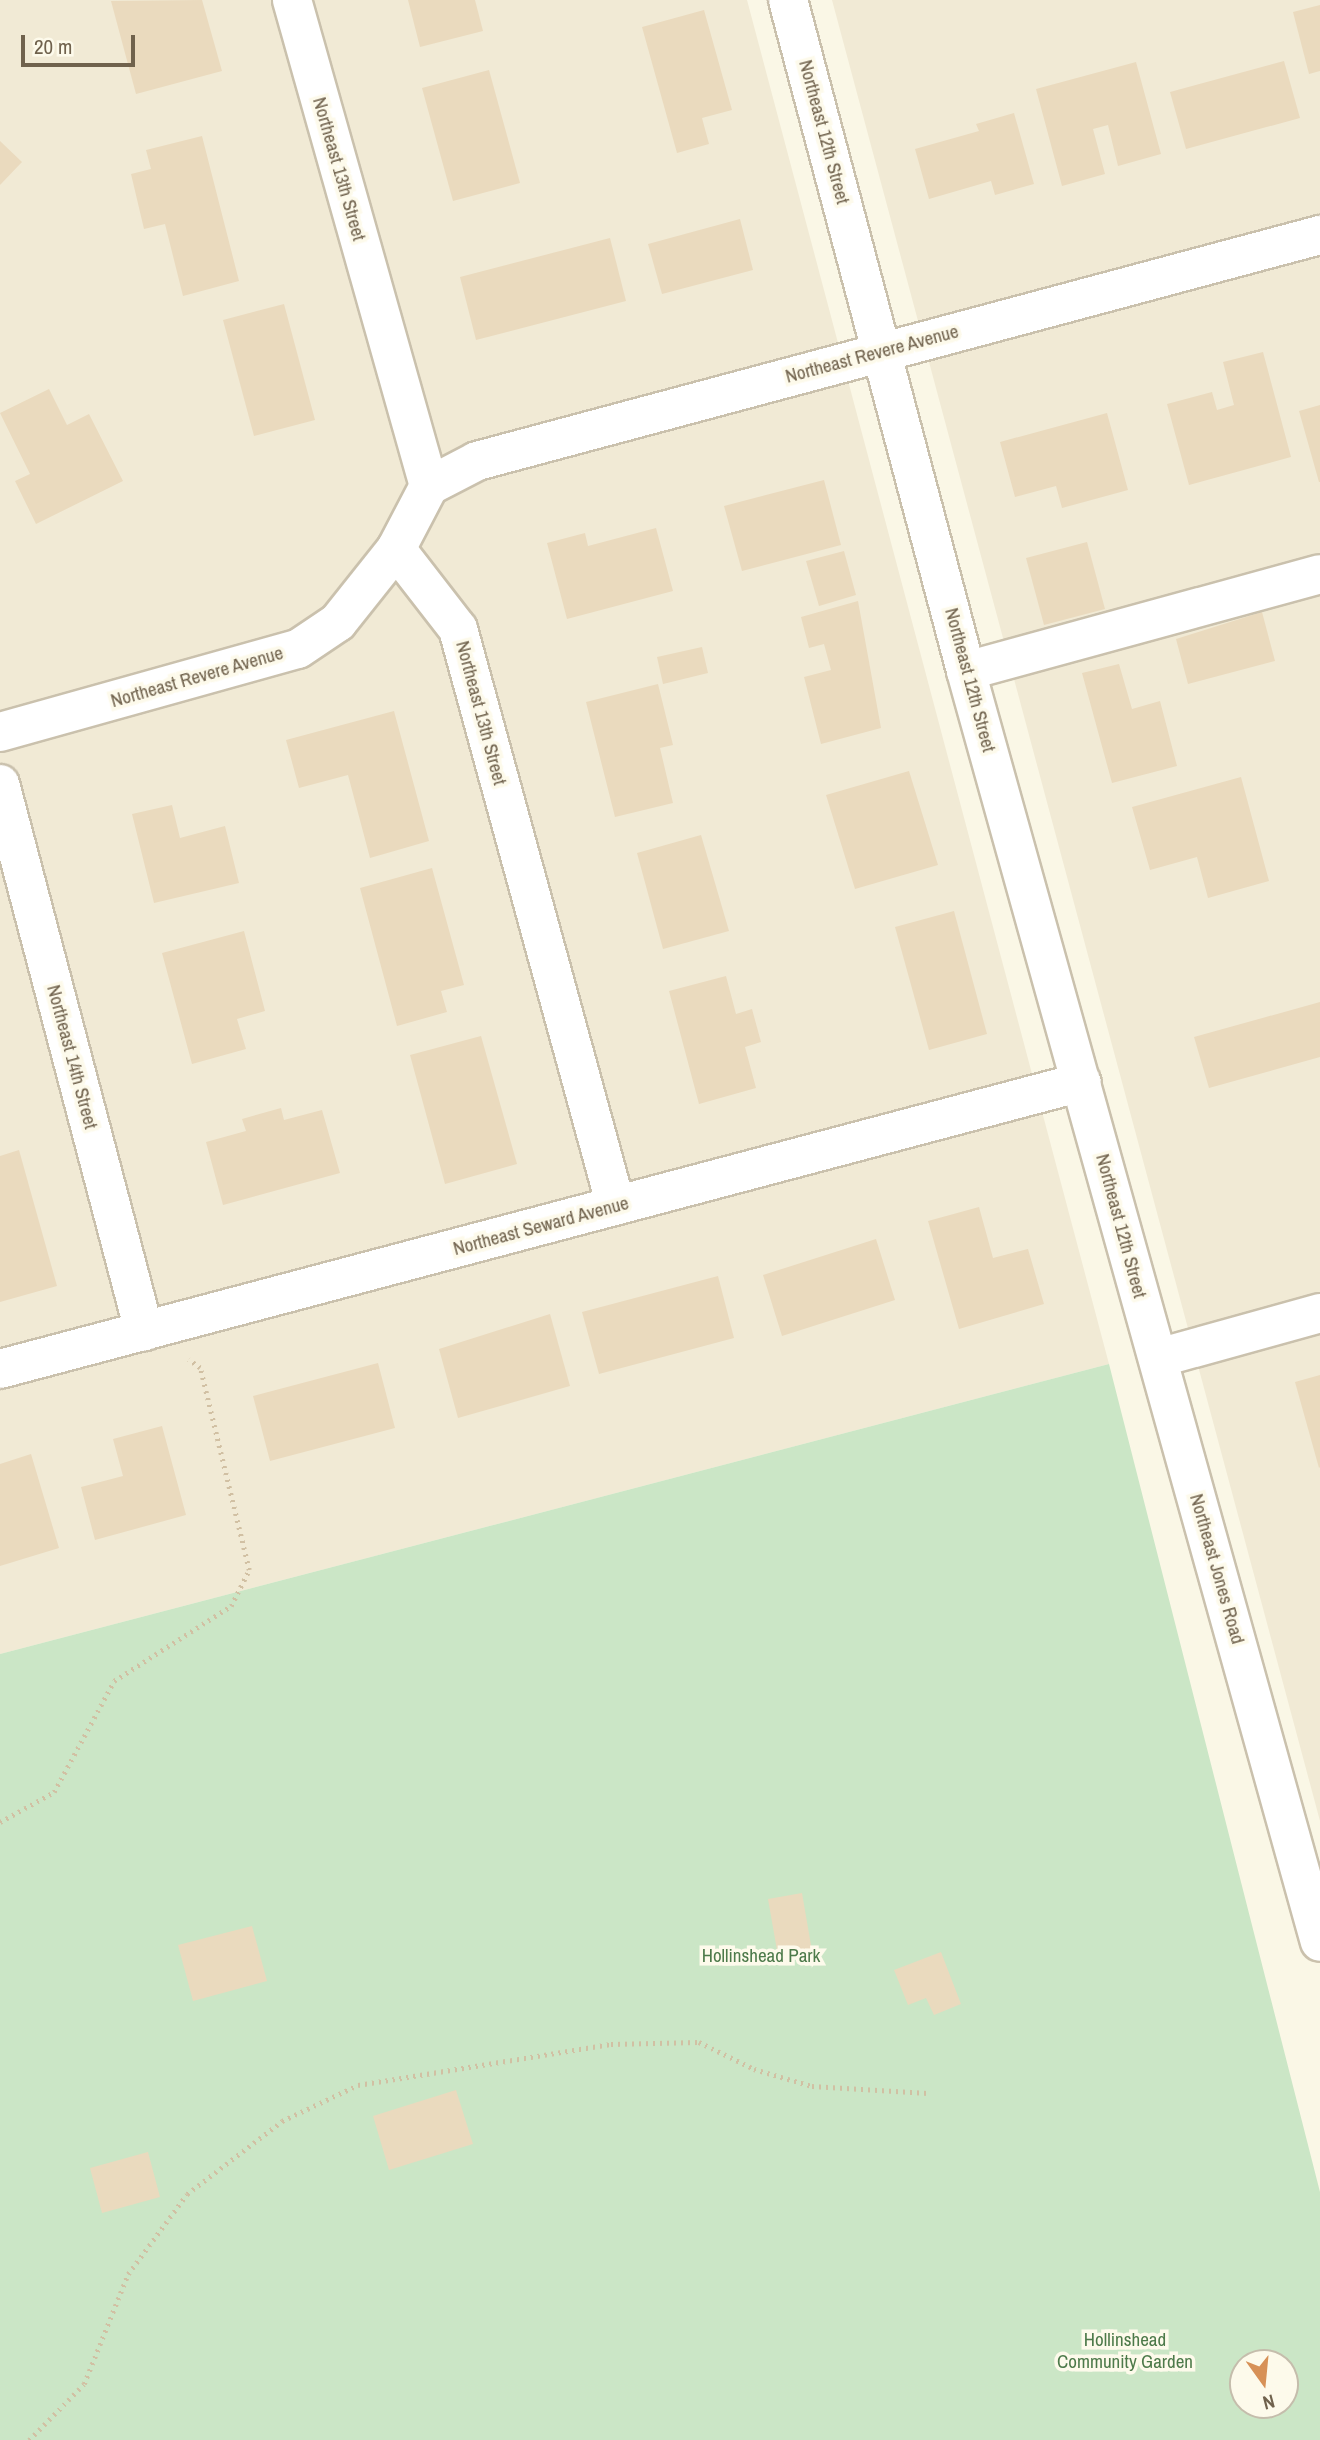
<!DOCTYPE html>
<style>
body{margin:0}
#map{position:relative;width:1320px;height:2440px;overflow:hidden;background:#faf7e6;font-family:"Archivo Narrow",sans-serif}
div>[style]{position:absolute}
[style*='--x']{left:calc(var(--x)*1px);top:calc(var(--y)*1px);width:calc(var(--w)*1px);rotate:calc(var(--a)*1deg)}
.residential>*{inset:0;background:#f1ead5}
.green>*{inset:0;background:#cbe6c6}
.building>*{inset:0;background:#eadabe}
.path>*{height:4.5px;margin-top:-2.25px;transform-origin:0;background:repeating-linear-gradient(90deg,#d1c0a3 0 2px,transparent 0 7px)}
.roads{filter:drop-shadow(2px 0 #cac1ad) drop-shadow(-2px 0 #cac1ad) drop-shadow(0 2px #cac1ad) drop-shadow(0 -2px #cac1ad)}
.minor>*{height:38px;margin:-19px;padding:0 19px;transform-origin:19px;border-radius:19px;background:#fff}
span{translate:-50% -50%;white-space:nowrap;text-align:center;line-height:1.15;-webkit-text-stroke:7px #fdfaeb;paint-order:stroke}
.street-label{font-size:19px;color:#70624d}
.park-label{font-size:19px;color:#4d7a4a}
.north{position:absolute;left:1229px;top:2349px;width:70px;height:70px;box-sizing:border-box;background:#fdfaeb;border:2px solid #c5bdac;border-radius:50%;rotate:165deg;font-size:19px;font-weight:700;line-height:28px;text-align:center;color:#70624d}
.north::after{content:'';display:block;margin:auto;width:24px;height:32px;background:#d79157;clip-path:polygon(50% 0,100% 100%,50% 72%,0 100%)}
.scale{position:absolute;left:21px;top:35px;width:114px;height:32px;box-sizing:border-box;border:4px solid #70624d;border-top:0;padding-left:9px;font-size:21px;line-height:24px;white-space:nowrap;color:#70624d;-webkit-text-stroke:5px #fdfaeb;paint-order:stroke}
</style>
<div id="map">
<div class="residential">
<i style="clip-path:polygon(0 0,747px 0,1109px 1364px,0 1654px)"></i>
<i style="clip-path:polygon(832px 0,1320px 0,1320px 1821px)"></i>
</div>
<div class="green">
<i style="clip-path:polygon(evenodd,1109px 1364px,1320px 2192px,1320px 2440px,0 2440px,0 1654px,1109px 1364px,1243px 2363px,1285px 2363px,1285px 2405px,1243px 2405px,1243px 2363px)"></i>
</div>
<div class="building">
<i style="clip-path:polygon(202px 0,222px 71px,136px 94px,111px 1px)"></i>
<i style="clip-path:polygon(408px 0,475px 0,483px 31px,420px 47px)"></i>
<i style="clip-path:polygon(1320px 5px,1320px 71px,1309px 74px,1293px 12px)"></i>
<i style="clip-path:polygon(704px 10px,732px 110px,702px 118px,709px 144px,677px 153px,642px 27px)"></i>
<i style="clip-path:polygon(1284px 61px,1300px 118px,1186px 149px,1170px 92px)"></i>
<i style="clip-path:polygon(1136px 62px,1161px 154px,1118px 166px,1108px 125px,1093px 129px,1105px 174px,1062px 186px,1036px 89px)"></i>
<i style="clip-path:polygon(489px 70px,520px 183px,453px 201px,422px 88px)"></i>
<i style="clip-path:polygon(1014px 113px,1034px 184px,995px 195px,991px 181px,929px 199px,915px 149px,979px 131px,976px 124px)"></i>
<i style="clip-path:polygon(202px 136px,239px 281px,183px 296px,165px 224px,144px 229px,131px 174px,151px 169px,146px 150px)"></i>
<i style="clip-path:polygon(0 141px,22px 162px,0 185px)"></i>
<i style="clip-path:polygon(740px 219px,753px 270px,662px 294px,648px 244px)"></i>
<i style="clip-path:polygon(610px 238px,626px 301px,476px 340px,460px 277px)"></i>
<i style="clip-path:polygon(284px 304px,315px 420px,254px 436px,223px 320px)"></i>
<i style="clip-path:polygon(1263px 352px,1291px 457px,1189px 485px,1167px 404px,1212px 392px,1217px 410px,1234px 405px,1223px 362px)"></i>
<i style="clip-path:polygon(49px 389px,67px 425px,89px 414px,123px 481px,36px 524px,15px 481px,30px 474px,0 413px)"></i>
<i style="clip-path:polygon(1320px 405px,1320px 482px,1319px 482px,1299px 411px)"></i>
<i style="clip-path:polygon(1107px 413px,1128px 490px,1062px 508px,1056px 486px,1015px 497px,1000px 442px)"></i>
<i style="clip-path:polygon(824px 480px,841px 545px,742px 571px,724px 506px)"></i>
<i style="clip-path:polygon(656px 528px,673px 591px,567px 619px,547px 543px,585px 533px,588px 546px)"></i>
<i style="clip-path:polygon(1087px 542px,1105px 609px,1044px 625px,1026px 558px)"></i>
<i style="clip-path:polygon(844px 551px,856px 595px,819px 606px,806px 561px)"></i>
<i style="clip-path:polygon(858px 601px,881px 728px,821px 744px,804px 677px,831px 670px,824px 644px,809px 648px,801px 617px)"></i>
<i style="clip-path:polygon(1262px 612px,1275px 661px,1188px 684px,1176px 639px)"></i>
<i style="clip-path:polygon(702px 647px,708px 673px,663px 684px,657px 657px)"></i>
<i style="clip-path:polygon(1119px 664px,1132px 709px,1160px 701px,1177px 766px,1112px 783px,1082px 673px)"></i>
<i style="clip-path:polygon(658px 684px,673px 745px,660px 748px,673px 803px,615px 817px,586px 702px)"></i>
<i style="clip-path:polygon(394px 711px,429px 841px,370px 858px,348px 775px,299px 788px,286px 740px)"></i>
<i style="clip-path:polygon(909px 771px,938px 865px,855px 889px,826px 795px)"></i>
<i style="clip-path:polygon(1241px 777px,1269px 881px,1208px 898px,1197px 857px,1150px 870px,1132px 807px)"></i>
<i style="clip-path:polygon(172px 805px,180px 838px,225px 826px,239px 883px,154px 903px,132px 814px)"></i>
<i style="clip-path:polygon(701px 835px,729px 931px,663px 949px,637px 853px)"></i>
<i style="clip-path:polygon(432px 868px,464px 985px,441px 991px,447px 1012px,397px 1026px,360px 888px)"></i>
<i style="clip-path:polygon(954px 911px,987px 1034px,929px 1050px,895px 927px)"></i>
<i style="clip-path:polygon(244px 931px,265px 1011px,237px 1019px,246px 1049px,192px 1064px,162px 953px)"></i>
<i style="clip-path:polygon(726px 976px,736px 1014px,752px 1009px,761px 1042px,745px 1047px,756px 1088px,699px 1104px,669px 991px)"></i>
<i style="clip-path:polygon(1320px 1002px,1320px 1057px,1209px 1088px,1194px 1037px)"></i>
<i style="clip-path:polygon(481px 1036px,517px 1164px,445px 1184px,410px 1055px)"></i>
<i style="clip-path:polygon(281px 1108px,284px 1120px,322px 1110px,340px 1173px,223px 1205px,206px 1142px,246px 1131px,242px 1119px)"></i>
<i style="clip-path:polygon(19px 1150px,57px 1286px,0 1302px,0 1156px)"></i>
<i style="clip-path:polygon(979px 1207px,993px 1258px,1028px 1249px,1044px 1304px,959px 1329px,928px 1221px)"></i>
<i style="clip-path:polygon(876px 1239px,895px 1300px,782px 1336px,763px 1275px)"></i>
<i style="clip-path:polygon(718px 1276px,734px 1338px,599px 1374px,582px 1312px)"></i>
<i style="clip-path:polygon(550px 1314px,570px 1386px,458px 1418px,439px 1349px)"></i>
<i style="clip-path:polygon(378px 1363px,395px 1428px,270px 1461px,253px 1396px)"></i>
<i style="clip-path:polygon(1320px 1375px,1320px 1467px,1319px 1468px,1295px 1382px)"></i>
<i style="clip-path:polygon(162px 1426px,186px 1515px,95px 1540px,81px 1487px,123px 1476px,113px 1439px)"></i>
<i style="clip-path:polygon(31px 1454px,59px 1548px,0 1566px,0 1464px)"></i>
<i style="clip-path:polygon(802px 1893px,812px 1951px,778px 1956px,768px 1899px)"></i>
<i style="clip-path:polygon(252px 1926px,267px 1981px,193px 2001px,178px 1945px)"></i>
<i style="clip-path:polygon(941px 1952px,961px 2004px,934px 2015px,926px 1998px,908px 2005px,894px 1970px)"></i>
<i style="clip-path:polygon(456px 2090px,473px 2144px,389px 2170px,373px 2116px)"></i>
<i style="clip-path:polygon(148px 2152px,160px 2197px,102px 2213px,90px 2168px)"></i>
</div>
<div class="path">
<i style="--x:0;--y:1822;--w:62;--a:-29.1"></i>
<i style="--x:54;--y:1792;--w:126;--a:-61.6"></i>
<i style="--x:114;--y:1681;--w:139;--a:-32.7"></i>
<i style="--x:231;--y:1606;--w:40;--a:-63.4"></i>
<i style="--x:249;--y:1570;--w:208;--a:-103.6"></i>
<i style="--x:200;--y:1368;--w:14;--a:-144"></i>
<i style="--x:29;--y:2440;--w:78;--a:-45.5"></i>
<i style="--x:84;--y:2384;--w:118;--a:-68.2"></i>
<i style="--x:128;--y:2274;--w:99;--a:-53.6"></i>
<i style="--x:187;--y:2194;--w:120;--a:-37.5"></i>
<i style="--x:282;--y:2121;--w:84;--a:-25.3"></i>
<i style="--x:358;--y:2085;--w:256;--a:-9.2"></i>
<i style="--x:611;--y:2044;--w:88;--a:-1.3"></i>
<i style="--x:699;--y:2042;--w:61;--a:26.1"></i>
<i style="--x:754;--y:2069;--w:60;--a:16.3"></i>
<i style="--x:812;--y:2086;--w:116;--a:3.5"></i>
</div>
<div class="roads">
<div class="minor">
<i style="--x:292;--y:0;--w:505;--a:74.26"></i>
<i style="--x:429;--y:486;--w:71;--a:117.6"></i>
<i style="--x:396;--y:549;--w:101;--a:52.2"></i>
<i style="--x:458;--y:629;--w:598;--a:74.69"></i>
<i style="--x:788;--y:0;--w:694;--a:75.14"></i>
<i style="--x:966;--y:671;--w:1319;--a:74.44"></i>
<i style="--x:429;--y:486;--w:54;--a:-27.5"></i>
<i style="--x:477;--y:461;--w:873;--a:-15.01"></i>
<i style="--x:966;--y:671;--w:367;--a:-15.3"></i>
<i style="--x:0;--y:732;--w:309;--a:-15.6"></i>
<i style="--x:298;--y:649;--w:48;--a:-34"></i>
<i style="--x:338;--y:622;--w:93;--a:-51.5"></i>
<i style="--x:0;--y:784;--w:566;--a:75.25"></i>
<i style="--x:1158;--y:1358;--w:168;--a:-15.5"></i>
<i style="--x:0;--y:1369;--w:1119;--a:-14.86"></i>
</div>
</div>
<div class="street-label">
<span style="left:824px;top:132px;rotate:75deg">Northeast 12th Street</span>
<span style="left:339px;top:169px;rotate:74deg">Northeast 13th Street</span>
<span style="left:872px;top:354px;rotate:-15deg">Northeast Revere Avenue</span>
<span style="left:197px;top:677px;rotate:-16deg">Northeast Revere Avenue</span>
<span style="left:970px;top:680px;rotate:75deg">Northeast 12th Street</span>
<span style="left:481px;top:713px;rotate:75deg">Northeast 13th Street</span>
<span style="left:72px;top:1057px;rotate:75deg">Northeast 14th Street</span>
<span style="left:541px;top:1226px;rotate:-15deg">Northeast Seward Avenue</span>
<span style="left:1121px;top:1226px;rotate:75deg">Northeast 12th Street</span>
<span style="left:1217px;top:1569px;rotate:74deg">Northeast Jones Road</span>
</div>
<div class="park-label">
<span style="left:761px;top:1956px">Hollinshead Park</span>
<span style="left:1125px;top:2351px">Hollinshead<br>Community Garden</span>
</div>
<div class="north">N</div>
<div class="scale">20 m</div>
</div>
